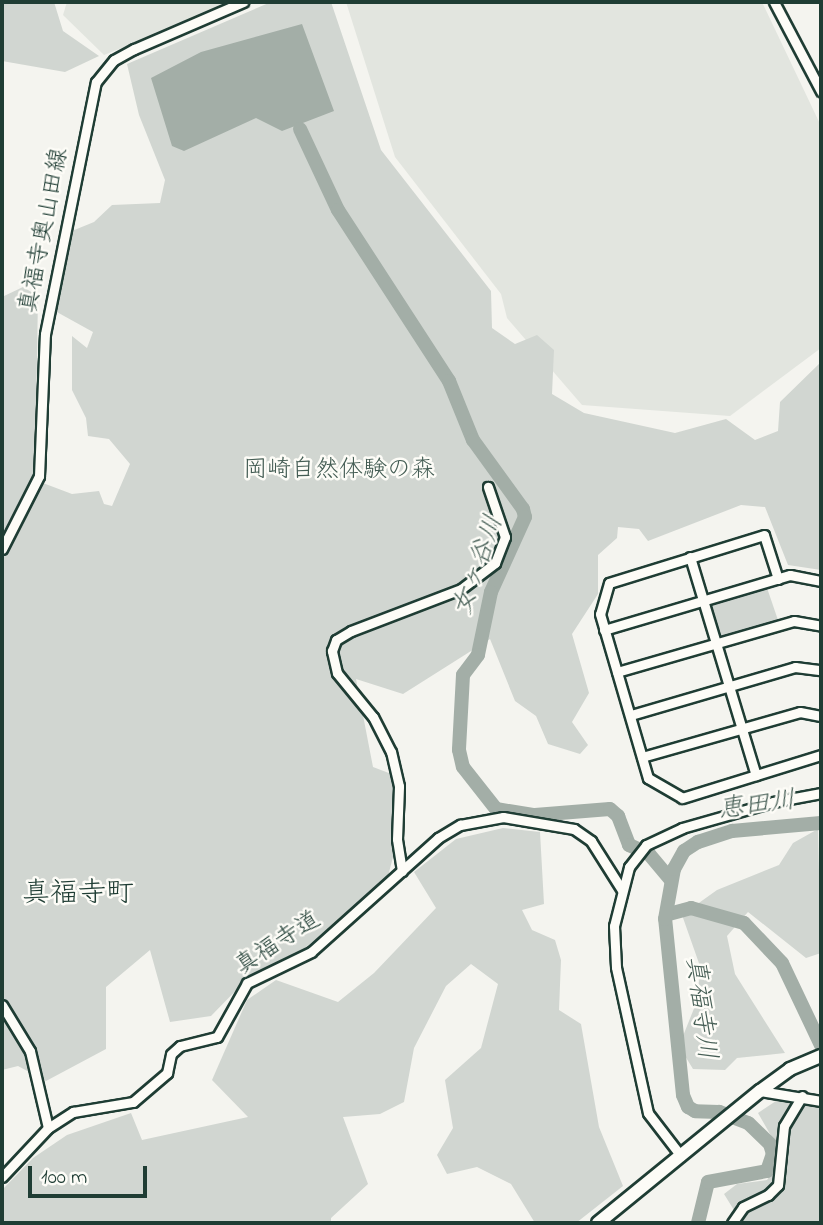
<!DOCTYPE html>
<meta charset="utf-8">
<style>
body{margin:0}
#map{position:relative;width:823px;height:1225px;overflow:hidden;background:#f4f4ef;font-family:"Indie Flower","Klee One",sans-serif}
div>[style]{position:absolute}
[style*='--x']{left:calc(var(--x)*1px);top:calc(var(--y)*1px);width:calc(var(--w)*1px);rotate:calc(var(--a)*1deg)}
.built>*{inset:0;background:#e2e5df}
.green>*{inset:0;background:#d1d6d1}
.water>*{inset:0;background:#a3aea7}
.river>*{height:14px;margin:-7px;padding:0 7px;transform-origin:7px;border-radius:7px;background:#a3aea7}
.roads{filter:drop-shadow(2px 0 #1f3d34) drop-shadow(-2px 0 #1f3d34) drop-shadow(0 2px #1f3d34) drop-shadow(0 -2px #1f3d34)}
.minor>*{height:9px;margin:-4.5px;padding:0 4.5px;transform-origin:4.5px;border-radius:4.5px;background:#fdfcf7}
.major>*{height:12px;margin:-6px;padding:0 6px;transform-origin:6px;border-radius:6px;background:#fdfcf7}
span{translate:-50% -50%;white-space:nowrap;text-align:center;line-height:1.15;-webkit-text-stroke:5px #fdfcf7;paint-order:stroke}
.street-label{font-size:24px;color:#1f3d34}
.park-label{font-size:24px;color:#435c53}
.water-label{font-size:26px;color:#475f56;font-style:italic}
.quarter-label{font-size:28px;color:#1f3d34}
.frame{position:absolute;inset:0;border:4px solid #1f3d34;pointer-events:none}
.scale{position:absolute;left:28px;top:1166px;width:119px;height:32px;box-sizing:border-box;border:4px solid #1f3d34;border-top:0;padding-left:9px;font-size:21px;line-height:24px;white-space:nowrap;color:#1f3d34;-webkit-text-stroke:5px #fdfcf7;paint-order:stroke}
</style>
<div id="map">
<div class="built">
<i style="clip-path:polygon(67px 2px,236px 2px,104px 55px,63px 15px)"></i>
<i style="clip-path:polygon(346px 2px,762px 2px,821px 126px,821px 348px,730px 416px,582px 405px,507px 318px,501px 294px,395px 157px)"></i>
</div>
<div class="green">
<i style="clip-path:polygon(2px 2px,54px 2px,63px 31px,99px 56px,65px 72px,2px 61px)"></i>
<i style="clip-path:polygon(271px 2px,331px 2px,381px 150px,491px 291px,492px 328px,515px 344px,537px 335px,554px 350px,552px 394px,584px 413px,675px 433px,726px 419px,755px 440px,778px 431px,780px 402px,821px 362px,821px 570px,788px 565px,765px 507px,741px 505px,648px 541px,639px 529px,618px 527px,617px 538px,598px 555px,598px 594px,572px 634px,589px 693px,572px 722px,588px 745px,580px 754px,548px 744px,536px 716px,515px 701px,490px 639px,403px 694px,356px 679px,373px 767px,394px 775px,393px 857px,387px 880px,294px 957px,246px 980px,211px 1016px,170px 1022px,150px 950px,106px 987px,106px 1049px,46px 1081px,18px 1066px,2px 1070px,2px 297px,23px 287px,38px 296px,35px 480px,72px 494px,99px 491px,104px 504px,112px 506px,130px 464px,109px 439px,88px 436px,86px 418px,72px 390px,72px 336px,87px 348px,93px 332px,55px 311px,67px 233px,94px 222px,112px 205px,160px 203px,165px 180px,139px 115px,127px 64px)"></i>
<i style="clip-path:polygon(766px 585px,779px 623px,720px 641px,708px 602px)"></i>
<i style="clip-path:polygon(503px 828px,540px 832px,544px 904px,522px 910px,532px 930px,555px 940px,561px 960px,559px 1010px,581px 1024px,599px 1127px,623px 1186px,576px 1223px,535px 1223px,511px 1184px,477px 1167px,447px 1174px,437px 1155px,453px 1128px,445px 1080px,481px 1048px,498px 984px,471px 964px,446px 986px,414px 1048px,404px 1102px,380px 1114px,343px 1117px,368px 1184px,331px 1218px,331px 1223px,2px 1223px,2px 1190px,33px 1158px,67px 1135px,131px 1113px,142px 1140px,248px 1117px,212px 1080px,247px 1000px,276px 980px,338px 1002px,374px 973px,436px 908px,414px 872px,456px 839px)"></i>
<i style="clip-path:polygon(818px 829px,821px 953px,806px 958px,748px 912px,727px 936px,735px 974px,785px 1053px,737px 1058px,725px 1070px,693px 1069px,679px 1046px,695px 1006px,701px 969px,682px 915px,717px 890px,779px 865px,793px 843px)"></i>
<i style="clip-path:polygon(794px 1100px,821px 1107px,821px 1223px,742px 1223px,724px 1194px,737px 1184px,767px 1180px,778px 1163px,774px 1141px,758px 1113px,776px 1101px)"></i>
</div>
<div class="water">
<i style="clip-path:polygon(302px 24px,334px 111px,282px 131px,256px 118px,184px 151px,172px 146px,151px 78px,201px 52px)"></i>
</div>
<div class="river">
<i style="--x:300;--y:129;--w:89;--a:64.9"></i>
<i style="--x:338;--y:210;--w:204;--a:57"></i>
<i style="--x:449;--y:381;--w:64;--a:67.9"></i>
<i style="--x:473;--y:440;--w:85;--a:54.1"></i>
<i style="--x:523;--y:509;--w:8;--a:76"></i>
<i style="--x:525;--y:517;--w:82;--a:114.4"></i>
<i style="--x:491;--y:592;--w:64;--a:101.7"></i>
<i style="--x:478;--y:655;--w:25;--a:127"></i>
<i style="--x:463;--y:675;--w:75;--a:93.1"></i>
<i style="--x:459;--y:750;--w:17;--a:77"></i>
<i style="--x:463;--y:767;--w:53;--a:51.8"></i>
<i style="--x:496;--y:809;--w:39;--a:9"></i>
<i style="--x:535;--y:815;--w:75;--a:-4.6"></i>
<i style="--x:610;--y:809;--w:11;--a:41"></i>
<i style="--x:618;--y:816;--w:31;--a:69"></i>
<i style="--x:629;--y:845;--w:22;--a:24"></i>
<i style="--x:649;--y:854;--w:34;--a:50"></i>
<i style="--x:669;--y:914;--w:23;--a:-15"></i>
<i style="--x:691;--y:908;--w:55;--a:15.8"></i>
<i style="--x:744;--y:923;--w:55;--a:46.5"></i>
<i style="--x:782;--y:963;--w:91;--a:64.6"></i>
<i style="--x:698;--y:1223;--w:42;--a:-76.3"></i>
<i style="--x:708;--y:1182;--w:60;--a:-10.6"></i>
<i style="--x:767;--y:1171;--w:18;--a:-71"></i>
<i style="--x:773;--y:1154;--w:10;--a:-107"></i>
<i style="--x:770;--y:1144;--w:30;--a:-136"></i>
<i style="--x:748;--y:1123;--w:31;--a:-159"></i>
<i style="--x:719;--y:1112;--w:24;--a:-178"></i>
<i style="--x:695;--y:1111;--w:8;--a:-150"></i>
<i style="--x:688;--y:1107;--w:13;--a:-113"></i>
<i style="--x:683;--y:1095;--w:177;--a:-95.8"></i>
<i style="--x:665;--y:919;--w:51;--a:-79.8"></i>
<i style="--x:674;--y:869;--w:21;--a:-61"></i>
<i style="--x:684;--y:851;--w:17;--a:-33"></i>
<i style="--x:698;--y:842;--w:36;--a:-18"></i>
<i style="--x:732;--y:831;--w:89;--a:-5.1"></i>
</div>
<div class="roads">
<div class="minor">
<i style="--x:774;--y:2;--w:101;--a:62.2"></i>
<i style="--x:2;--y:549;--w:82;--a:-63.1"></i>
<i style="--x:39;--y:476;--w:142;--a:-87.6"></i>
<i style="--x:45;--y:334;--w:257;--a:-78.6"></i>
<i style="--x:96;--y:82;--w:28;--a:-51"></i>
<i style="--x:114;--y:60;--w:23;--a:-29"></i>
<i style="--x:134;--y:49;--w:119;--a:-23.3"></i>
<i style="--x:690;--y:557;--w:228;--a:73.2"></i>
<i style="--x:778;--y:579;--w:46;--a:-107.7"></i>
<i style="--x:764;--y:535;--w:162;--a:162.8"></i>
<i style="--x:609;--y:583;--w:32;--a:106"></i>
<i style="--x:600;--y:614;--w:171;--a:73.7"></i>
<i style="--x:648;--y:778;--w:39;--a:30"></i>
<i style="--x:682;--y:798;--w:145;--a:-17.2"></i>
<i style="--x:604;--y:630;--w:194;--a:-16.5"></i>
<i style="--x:790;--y:575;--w:32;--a:11"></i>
<i style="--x:617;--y:672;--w:184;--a:-16.1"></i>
<i style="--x:794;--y:621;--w:27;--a:10"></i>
<i style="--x:631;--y:715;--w:171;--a:-16.3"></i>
<i style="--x:795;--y:667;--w:26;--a:7"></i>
<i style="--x:642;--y:757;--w:164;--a:-15.9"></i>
<i style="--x:800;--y:712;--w:21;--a:11"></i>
<i style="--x:402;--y:871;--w:32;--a:-99"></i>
<i style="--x:397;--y:839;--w:53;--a:-87.8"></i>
<i style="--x:399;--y:786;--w:35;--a:-103"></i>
<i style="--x:391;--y:752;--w:39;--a:-117"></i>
<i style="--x:373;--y:717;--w:57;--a:-129.3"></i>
<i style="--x:337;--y:673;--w:23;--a:-103"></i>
<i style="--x:332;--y:651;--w:12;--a:-70"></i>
<i style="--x:336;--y:640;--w:17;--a:-31"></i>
<i style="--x:351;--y:631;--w:118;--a:-20.9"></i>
<i style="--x:461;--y:589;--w:43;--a:-37.4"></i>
<i style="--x:495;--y:563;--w:28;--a:-69"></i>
<i style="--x:505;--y:537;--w:53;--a:-108.8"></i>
<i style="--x:2;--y:1005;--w:54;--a:58.7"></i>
<i style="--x:30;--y:1051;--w:79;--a:76.8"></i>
<i style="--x:760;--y:1091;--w:62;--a:9.3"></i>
<i style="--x:681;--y:1156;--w:54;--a:-127.5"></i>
<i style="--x:648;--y:1113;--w:149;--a:-102.4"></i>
<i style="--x:616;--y:967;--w:41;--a:-92.8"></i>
<i style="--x:614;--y:926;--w:61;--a:-75.7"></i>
<i style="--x:629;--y:867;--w:28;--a:-52"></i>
<i style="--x:646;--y:845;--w:40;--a:-25"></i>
<i style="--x:682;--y:828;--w:95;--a:-15.9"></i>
<i style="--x:773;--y:802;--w:49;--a:-10.6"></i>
<i style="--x:2;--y:1177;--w:67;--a:-46.8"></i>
<i style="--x:48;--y:1128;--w:30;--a:-33"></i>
<i style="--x:73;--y:1112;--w:61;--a:-9.5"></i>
<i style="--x:133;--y:1102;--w:45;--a:-40.5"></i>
<i style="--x:167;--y:1073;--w:19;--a:-78"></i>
<i style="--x:171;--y:1054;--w:12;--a:-42"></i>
<i style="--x:180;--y:1046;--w:38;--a:-14"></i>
<i style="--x:217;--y:1037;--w:62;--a:-60.9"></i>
<i style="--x:247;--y:983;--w:71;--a:-25.8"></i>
<i style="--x:311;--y:952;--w:171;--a:-41.9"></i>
<i style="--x:438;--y:838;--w:26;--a:-31"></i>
<i style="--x:460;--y:825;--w:44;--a:-10.5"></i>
<i style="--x:503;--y:817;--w:72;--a:9.6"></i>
<i style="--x:574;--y:829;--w:21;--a:35"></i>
<i style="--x:591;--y:841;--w:58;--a:57.7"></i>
<i style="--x:732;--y:1223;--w:19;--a:-55"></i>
<i style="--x:743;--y:1207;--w:28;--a:-26"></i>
<i style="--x:768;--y:1195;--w:14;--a:-45"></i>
<i style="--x:778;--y:1185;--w:59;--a:-84.2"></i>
<i style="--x:784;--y:1126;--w:35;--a:-59"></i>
</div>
<div class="major">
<i style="--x:598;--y:1223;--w:209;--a:-39.2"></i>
<i style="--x:760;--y:1091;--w:37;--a:-36"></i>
<i style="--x:790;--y:1069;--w:34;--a:-23"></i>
</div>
</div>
<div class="street-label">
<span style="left:45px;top:231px;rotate:-79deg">真福寺奥山田線</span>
<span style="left:278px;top:944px;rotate:-33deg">真福寺道</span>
</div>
<div class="park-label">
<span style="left:339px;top:471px">岡崎自然体験の森</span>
</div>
<div class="water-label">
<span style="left:480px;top:566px;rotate:-71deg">女ヶ谷川</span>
<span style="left:757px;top:807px;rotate:-8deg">恵田川</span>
<span style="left:699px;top:1008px;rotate:83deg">真福寺川</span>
</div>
<div class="quarter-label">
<span style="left:78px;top:895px">真福寺町</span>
</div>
<div class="frame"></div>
<div class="scale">100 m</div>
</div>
